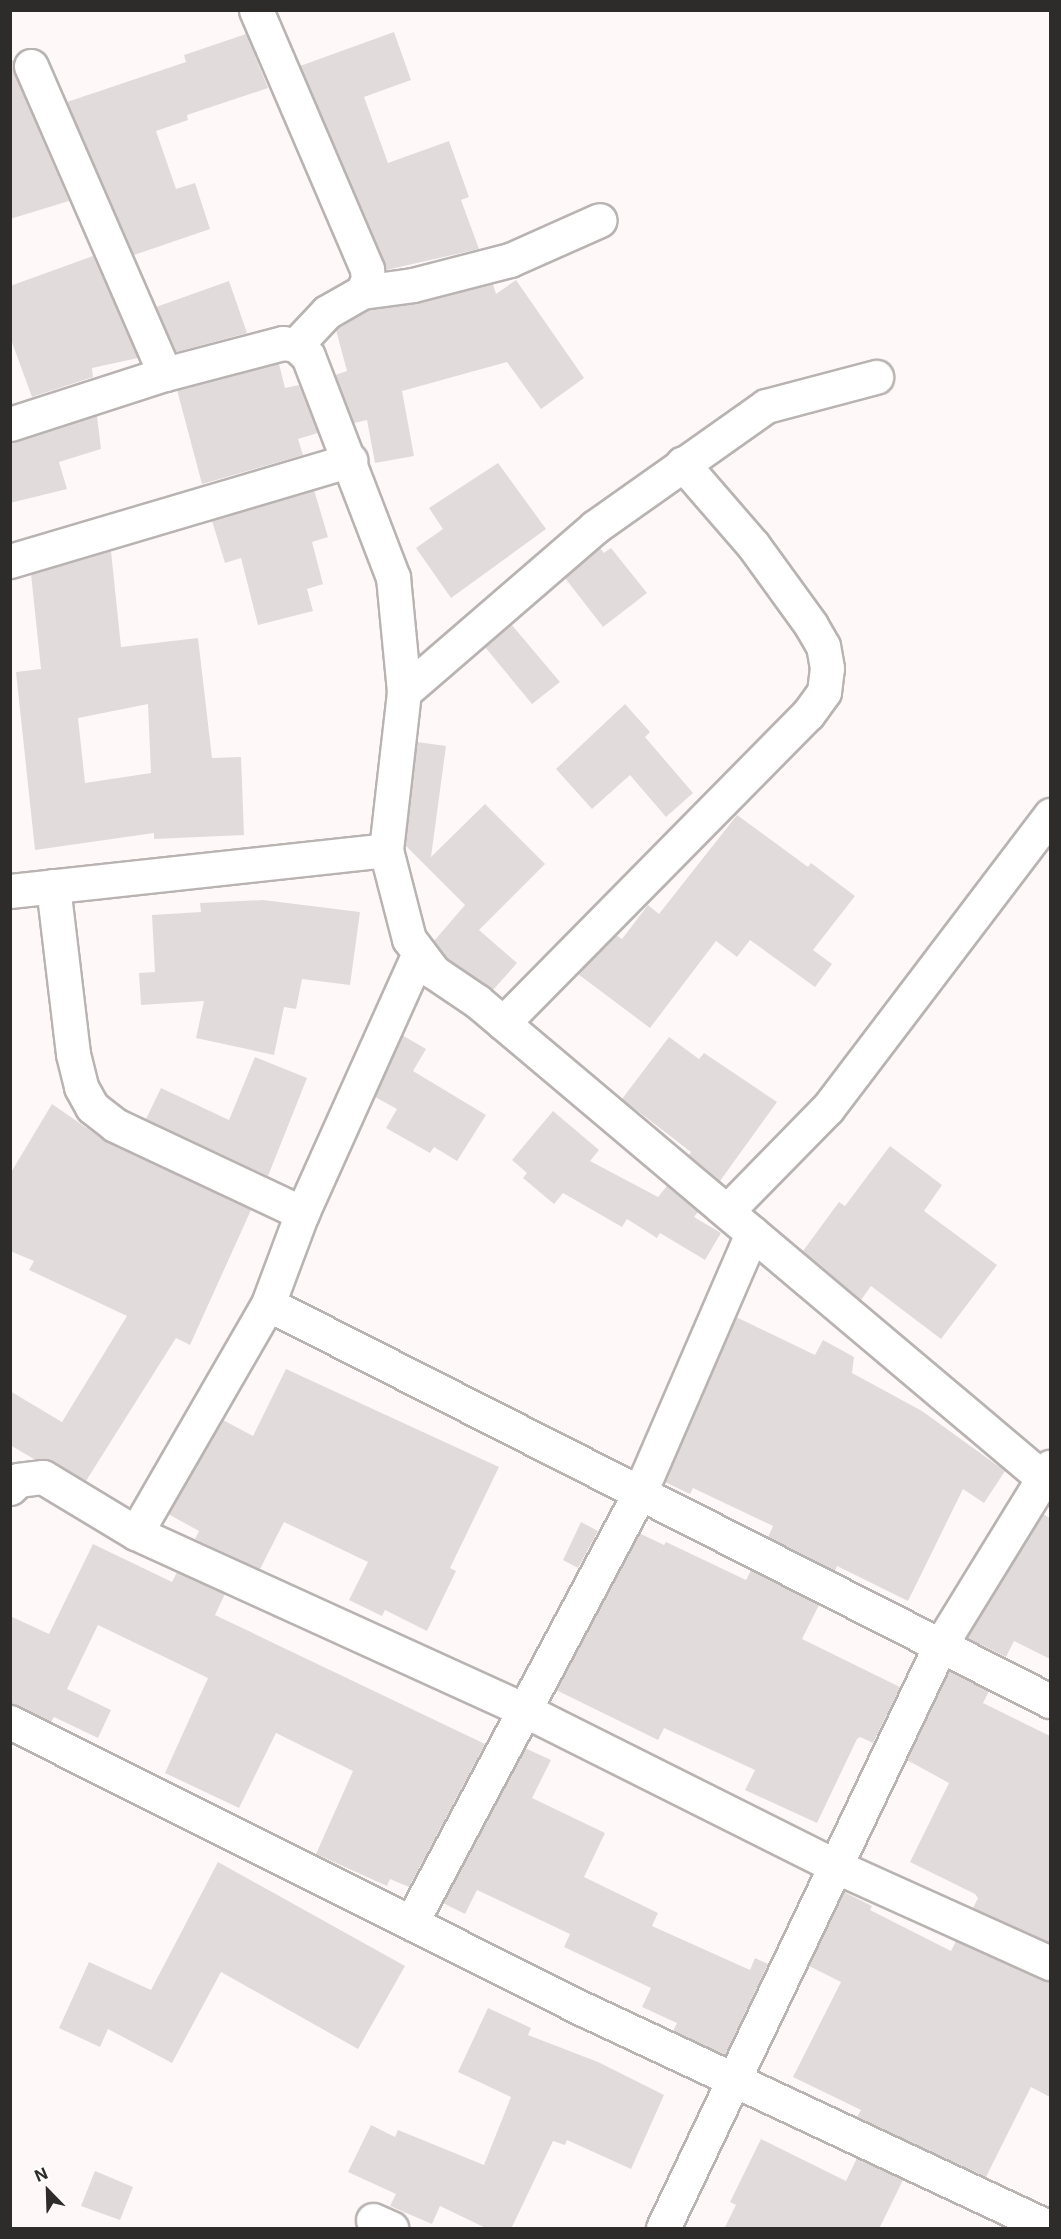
<!DOCTYPE html>
<style>
body{margin:0}
#map{position:relative;width:1061px;height:2239px;overflow:hidden;background:#fef9f8;font-family:Inter,sans-serif}
div>[style]{position:absolute}
[style*='--x']{left:calc(var(--x)*1px);top:calc(var(--y)*1px);width:calc(var(--w)*1px);rotate:calc(var(--a)*1deg)}
.building>*{inset:0;background:#e2dbdc}
.roads{filter:drop-shadow(2px 0 #b9b3b2) drop-shadow(-2px 0 #b9b3b2) drop-shadow(0 2px #b9b3b2) drop-shadow(0 -2px #b9b3b2)}
.minor>*{height:33px;margin:-16.5px;padding:0 16.5px;transform-origin:16.5px;border-radius:16.5px;background:#fff}
span{translate:-50% -50%;white-space:nowrap;text-align:center;line-height:1.15;-webkit-text-stroke:4.5px #fff;paint-order:stroke}
.frame{position:absolute;inset:0;border:12px solid #2e2c2b;pointer-events:none}
.north{position:absolute;left:18px;top:2161px;width:60px;height:60px;-webkit-text-stroke:4px #fff;paint-order:stroke;rotate:337deg;font-size:16px;font-weight:700;line-height:24px;text-align:center;color:#2e2c2b}
.north::after{content:'';display:block;margin:auto;width:21px;height:27px;background:#2e2c2b;clip-path:polygon(50% 0,100% 100%,50% 72%,0 100%)}
</style>
<div id="map">
<div class="building">
<i style="clip-path:polygon(394px 32px,411px 80px,364px 97px,388px 163px,449px 141px,469px 197px,461px 200px,479px 249px,386px 270px,300px 66px)"></i>
<i style="clip-path:polygon(246px 34px,268px 88px,187px 115px,188px 120px,156px 131px,176px 189px,195px 183px,210px 229px,134px 255px,67px 102px,186px 62px,184px 55px)"></i>
<i style="clip-path:polygon(14px 60px,14px 73px,69px 201px,10px 219px,10px 61px)"></i>
<i style="clip-path:polygon(93px 256px,138px 358px,92px 368px,93px 377px,32px 397px,10px 337px,10px 286px)"></i>
<i style="clip-path:polygon(516px 280px,584px 378px,541px 409px,507px 362px,402px 391px,414px 456px,375px 463px,367px 420px,354px 423px,335px 375px,347px 371px,336px 330px,368px 310px,418px 303px,493px 284px,496px 294px)"></i>
<i style="clip-path:polygon(229px 281px,247px 333px,176px 352px,156px 307px)"></i>
<i style="clip-path:polygon(279px 364px,285px 388px,299px 385px,318px 433px,298px 439px,303px 455px,202px 484px,177px 390px)"></i>
<i style="clip-path:polygon(97px 416px,101px 449px,59px 462px,67px 489px,10px 503px,10px 442px)"></i>
<i style="clip-path:polygon(498px 463px,546px 529px,451px 598px,416px 548px,443px 529px,429px 508px)"></i>
<i style="clip-path:polygon(314px 490px,328px 537px,312px 542px,323px 584px,307px 589px,313px 611px,258px 625px,241px 558px,225px 563px,212px 521px)"></i>
<i style="clip-path:polygon(600px 548px,604px 553px,611px 548px,647px 593px,603px 627px,565px 578px)"></i>
<i style="clip-path:polygon(evenodd,111px 551px,121px 647px,198px 638px,212px 758px,241px 757px,244px 835px,154px 839px,154px 833px,35px 850px,16px 672px,41px 669px,31px 574px,111px 551px,148px 704px,151px 773px,85px 783px,78px 718px,148px 704px)"></i>
<i style="clip-path:polygon(511px 624px,560px 682px,532px 704px,485px 647px)"></i>
<i style="clip-path:polygon(625px 704px,650px 732px,645px 737px,693px 793px,666px 817px,630px 775px,592px 809px,556px 769px)"></i>
<i style="clip-path:polygon(417px 742px,446px 746px,431px 857px,485px 804px,545px 864px,479px 930px,517px 963px,493px 990px,447px 958px,434px 941px,465px 905px,405px 845px)"></i>
<i style="clip-path:polygon(737px 815px,808px 867px,811px 863px,855px 896px,813px 950px,832px 964px,815px 987px,750px 940px,737px 957px,716px 941px,650px 1028px,578px 974px,616px 935px,622px 939px,648px 905px,659px 914px)"></i>
<i style="clip-path:polygon(263px 900px,360px 912px,350px 985px,302px 979px,296px 1009px,284px 1007px,274px 1055px,196px 1038px,204px 1001px,141px 1005px,139px 973px,155px 972px,152px 915px,201px 912px,200px 903px)"></i>
<i style="clip-path:polygon(402px 1035px,426px 1049px,413px 1071px,486px 1115px,457px 1161px,434px 1147px,430px 1153px,386px 1128px,397px 1109px,375px 1097px)"></i>
<i style="clip-path:polygon(669px 1037px,699px 1059px,704px 1053px,777px 1102px,720px 1181px,689px 1155px,691px 1152px,622px 1099px)"></i>
<i style="clip-path:polygon(255px 1057px,307px 1078px,268px 1176px,146px 1119px,161px 1088px,229px 1120px)"></i>
<i style="clip-path:polygon(52px 1104px,107px 1142px,251px 1210px,190px 1345px,176px 1338px,86px 1481px,53px 1461px,34px 1459px,10px 1445px,10px 1391px,62px 1422px,127px 1316px,29px 1270px,34px 1261px,10px 1251px,10px 1174px)"></i>
<i style="clip-path:polygon(553px 1111px,599px 1150px,590px 1161px,658px 1197px,667px 1186px,698px 1212px,694px 1217px,721px 1233px,705px 1260px,660px 1233px,657px 1238px,627px 1219px,622px 1227px,563px 1193px,554px 1204px,523px 1178px,527px 1173px,512px 1160px)"></i>
<i style="clip-path:polygon(890px 1146px,942px 1185px,924px 1211px,997px 1265px,941px 1339px,871px 1286px,861px 1300px,803px 1251px,839px 1202px,845px 1206px)"></i>
<i style="clip-path:polygon(736px 1317px,815px 1355px,823px 1340px,854px 1357px,852px 1373px,922px 1411px,1005px 1471px,984px 1503px,963px 1489px,908px 1601px,837px 1566px,835px 1571px,768px 1537px,773px 1526px,693px 1488px,690px 1494px,665px 1482px)"></i>
<i style="clip-path:polygon(286px 1369px,499px 1467px,450px 1568px,456px 1571px,427px 1631px,385px 1610px,382px 1616px,349px 1600px,368px 1562px,284px 1522px,260px 1569px,195px 1539px,199px 1531px,168px 1514px,223px 1420px,253px 1436px)"></i>
<i style="clip-path:polygon(1043px 1514px,1050px 1518px,1050px 1659px,1014px 1641px,1006px 1657px,967px 1638px)"></i>
<i style="clip-path:polygon(581px 1522px,598px 1531px,578px 1568px,563px 1560px)"></i>
<i style="clip-path:polygon(639px 1533px,664px 1545px,666px 1542px,746px 1580px,751px 1570px,819px 1605px,802px 1639px,900px 1687px,873px 1743px,860px 1737px,857px 1739px,817px 1823px,745px 1790px,755px 1770px,664px 1728px,658px 1740px,556px 1690px)"></i>
<i style="clip-path:polygon(93px 1544px,172px 1582px,177px 1572px,225px 1594px,215px 1615px,485px 1744px,409px 1887px,390px 1879px,387px 1886px,316px 1854px,353px 1771px,276px 1733px,239px 1808px,165px 1773px,208px 1678px,98px 1625px,67px 1689px,111px 1710px,98px 1738px,54px 1717px,51px 1722px,10px 1704px,10px 1616px,49px 1634px)"></i>
<i style="clip-path:polygon(949px 1671px,989px 1691px,983px 1703px,1050px 1736px,1050px 1943px,973px 1908px,978px 1898px,975px 1894px,910px 1862px,949px 1783px,907px 1760px)"></i>
<i style="clip-path:polygon(525px 1748px,551px 1760px,532px 1798px,605px 1833px,584px 1877px,658px 1913px,652px 1926px,750px 1970px,755px 1958px,768px 1964px,725px 2055px,673px 2031px,677px 2023px,642px 2007px,651px 1988px,564px 1947px,570px 1934px,477px 1890px,465px 1914px,443px 1903px)"></i>
<i style="clip-path:polygon(218px 1862px,405px 1966px,358px 2049px,221px 1972px,172px 2063px,108px 2029px,100px 2047px,59px 2028px,89px 1962px,151px 1990px)"></i>
<i style="clip-path:polygon(844px 1892px,872px 1906px,870px 1910px,951px 1951px,956px 1941px,1050px 1982px,1050px 2097px,1031px 2087px,986px 2177px,857px 2117px,861px 2110px,793px 2077px,841px 1982px,809px 1966px)"></i>
<i style="clip-path:polygon(488px 2008px,531px 2028px,528px 2035px,598px 2062px,664px 2095px,631px 2169px,567px 2140px,565px 2145px,553px 2141px,511px 2229px,488px 2229px,440px 2206px,432px 2224px,390px 2206px,396px 2194px,348px 2172px,371px 2125px,395px 2137px,398px 2130px,484px 2165px,511px 2097px,458px 2072px)"></i>
<i style="clip-path:polygon(761px 2139px,846px 2181px,857px 2158px,903px 2180px,879px 2229px,724px 2229px,736px 2205px,730px 2202px)"></i>
<i style="clip-path:polygon(95px 2171px,133px 2187px,120px 2220px,81px 2206px)"></i>
</div>
<div class="roads">
<div class="minor">
<i style="--x:256;--y:10;--w:282;--a:66.8"></i>
<i style="--x:367;--y:269;--w:11;--a:85"></i>
<i style="--x:368;--y:280;--w:13;--a:117"></i>
<i style="--x:362;--y:292;--w:40;--a:150.3"></i>
<i style="--x:327;--y:312;--w:45;--a:133.2"></i>
<i style="--x:31;--y:66;--w:336;--a:66.5"></i>
<i style="--x:362;--y:292;--w:51;--a:-7.8"></i>
<i style="--x:413;--y:285;--w:100;--a:-14.5"></i>
<i style="--x:510;--y:260;--w:98;--a:-24"></i>
<i style="--x:10;--y:424;--w:163;--a:-17.9"></i>
<i style="--x:165;--y:374;--w:122;--a:-14.7"></i>
<i style="--x:283;--y:343;--w:13;--a:9"></i>
<i style="--x:296;--y:345;--w:16;--a:43"></i>
<i style="--x:308;--y:356;--w:237;--a:69"></i>
<i style="--x:393;--y:577;--w:116;--a:84.5"></i>
<i style="--x:404;--y:692;--w:159;--a:96.5"></i>
<i style="--x:386;--y:850;--w:92;--a:75.5"></i>
<i style="--x:409;--y:939;--w:41;--a:52.9"></i>
<i style="--x:434;--y:972;--w:52;--a:34"></i>
<i style="--x:477;--y:1001;--w:749;--a:40.13"></i>
<i style="--x:10;--y:561;--w:355;--a:-16.5"></i>
<i style="--x:404;--y:692;--w:252;--a:-40.8"></i>
<i style="--x:595;--y:527;--w:209;--a:-35.3"></i>
<i style="--x:766;--y:406;--w:114;--a:-14.8"></i>
<i style="--x:53;--y:886;--w:169;--a:83.2"></i>
<i style="--x:73;--y:1054;--w:34;--a:76"></i>
<i style="--x:81;--y:1087;--w:23;--a:61"></i>
<i style="--x:92;--y:1107;--w:29;--a:38"></i>
<i style="--x:115;--y:1125;--w:207;--a:25.2"></i>
<i style="--x:10;--y:891;--w:378;--a:-6.2"></i>
<i style="--x:419;--y:953;--w:285;--a:114.2"></i>
<i style="--x:302;--y:1213;--w:97;--a:110.5"></i>
<i style="--x:268;--y:1304;--w:264;--a:120"></i>
<i style="--x:136;--y:1533;--w:426;--a:24.5"></i>
<i style="--x:524;--y:1710;--w:348;--a:26.6"></i>
<i style="--x:835;--y:1866;--w:236;--a:24.3"></i>
<i style="--x:503;--y:1023;--w:434;--a:-45.4"></i>
<i style="--x:808;--y:714;--w:27;--a:-54"></i>
<i style="--x:824;--y:692;--w:24;--a:-83"></i>
<i style="--x:827;--y:668;--w:22;--a:-100"></i>
<i style="--x:823;--y:646;--w:24;--a:-120"></i>
<i style="--x:811;--y:625;--w:99;--a:-125.9"></i>
<i style="--x:753;--y:545;--w:108;--a:-130.9"></i>
<i style="--x:727;--y:1211;--w:144;--a:-45.6"></i>
<i style="--x:828;--y:1108;--w:368;--a:-52.8"></i>
<i style="--x:268;--y:1304;--w:877;--a:26.92"></i>
<i style="--x:10;--y:1488;--w:11;--a:-45"></i>
<i style="--x:18;--y:1480;--w:25;--a:-7"></i>
<i style="--x:43;--y:1477;--w:109;--a:31.1"></i>
<i style="--x:10;--y:1722;--w:641;--a:26.61"></i>
<i style="--x:583;--y:2009;--w:516;--a:25.12"></i>
<i style="--x:411;--y:1923;--w:490;--a:-62"></i>
<i style="--x:641;--y:1490;--w:280;--a:-66.6"></i>
<i style="--x:373;--y:2220;--w:20;--a:24"></i>
<i style="--x:663;--y:2228;--w:647;--a:-64.54"></i>
<i style="--x:941;--y:1644;--w:208;--a:-58.4"></i>
</div>
</div>
<div class="frame"></div>
<div class="north">N</div>
</div>
